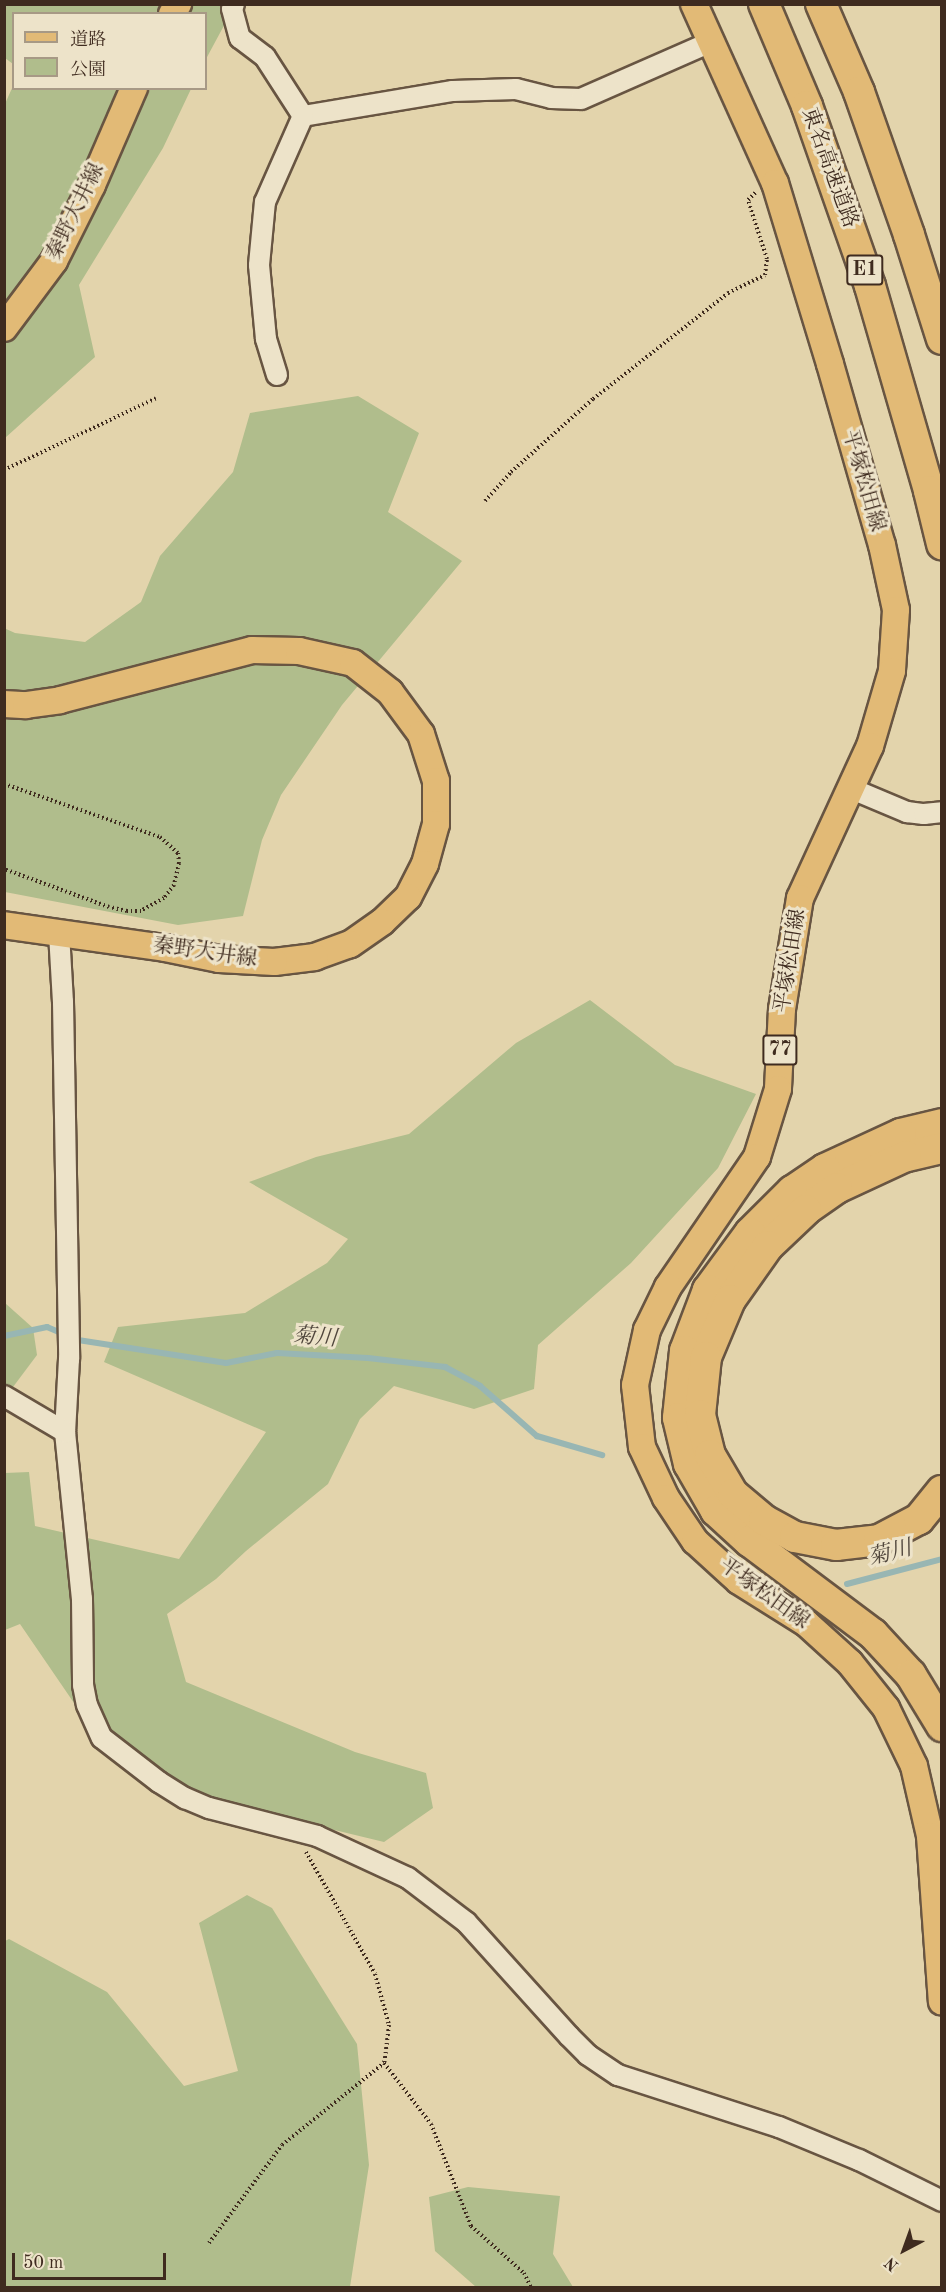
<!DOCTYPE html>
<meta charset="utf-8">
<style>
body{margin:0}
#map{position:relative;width:946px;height:2292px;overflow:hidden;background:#e3d4ac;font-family:"Old Standard TT","Noto Serif JP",serif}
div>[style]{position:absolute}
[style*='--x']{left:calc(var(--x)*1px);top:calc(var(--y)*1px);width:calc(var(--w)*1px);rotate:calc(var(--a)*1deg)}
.green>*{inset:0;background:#b0bd8c}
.stream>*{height:6px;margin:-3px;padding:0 3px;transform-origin:3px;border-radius:3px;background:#98b6b3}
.path>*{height:4px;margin-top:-2px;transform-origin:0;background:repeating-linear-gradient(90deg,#3f2b1f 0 1.5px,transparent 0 4.5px)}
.roads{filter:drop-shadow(2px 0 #685542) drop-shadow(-2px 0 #685542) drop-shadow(0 2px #685542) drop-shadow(0 -2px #685542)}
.minor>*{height:20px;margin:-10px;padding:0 10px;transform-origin:10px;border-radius:10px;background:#ede3c9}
.major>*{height:26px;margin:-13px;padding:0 13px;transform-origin:13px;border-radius:13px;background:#e2ba76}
.highway>*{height:30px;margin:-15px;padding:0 15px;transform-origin:15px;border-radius:15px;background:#e2ba76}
span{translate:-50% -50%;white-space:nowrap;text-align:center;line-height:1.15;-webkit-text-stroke:6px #ede3c9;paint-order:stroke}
.shield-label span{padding:2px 4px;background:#ede3c9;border:2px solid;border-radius:4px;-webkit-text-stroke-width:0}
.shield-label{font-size:20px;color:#3f2b1f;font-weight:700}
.street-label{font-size:21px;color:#3f2b1f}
.water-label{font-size:22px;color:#51473d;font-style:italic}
.frame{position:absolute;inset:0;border:6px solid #3f2b1f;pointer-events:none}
.legend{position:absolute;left:12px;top:12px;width:195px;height:78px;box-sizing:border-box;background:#ede3c9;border:2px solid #a79985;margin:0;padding:8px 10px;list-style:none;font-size:18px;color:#3f2b1f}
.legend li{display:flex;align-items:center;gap:12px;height:30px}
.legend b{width:30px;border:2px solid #a79985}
.north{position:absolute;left:874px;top:2220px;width:60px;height:60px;-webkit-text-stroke:4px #ede3c9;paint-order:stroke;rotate:221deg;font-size:16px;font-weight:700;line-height:24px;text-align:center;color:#3f2b1f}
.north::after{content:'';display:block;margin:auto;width:21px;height:27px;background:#3f2b1f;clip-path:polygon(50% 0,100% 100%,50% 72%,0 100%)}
.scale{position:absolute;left:12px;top:2253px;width:154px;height:27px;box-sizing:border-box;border:3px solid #3f2b1f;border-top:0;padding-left:8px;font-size:18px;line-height:21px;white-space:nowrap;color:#3f2b1f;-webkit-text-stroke:4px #ede3c9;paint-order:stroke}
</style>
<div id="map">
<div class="green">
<i style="clip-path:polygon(4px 5px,235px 5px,206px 59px,206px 14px,14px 14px,13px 64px,5px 58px)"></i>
<i style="clip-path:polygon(13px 86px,14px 88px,191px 89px,163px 148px,79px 285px,95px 357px,5px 438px,4px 106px)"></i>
<i style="clip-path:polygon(358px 396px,419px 433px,388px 512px,462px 561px,342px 705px,281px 795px,262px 840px,243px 916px,178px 925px,5px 892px,4px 628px,15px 633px,85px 642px,141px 602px,160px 556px,233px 472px,250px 413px)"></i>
<i style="clip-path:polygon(590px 1000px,675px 1065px,756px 1094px,718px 1168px,631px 1263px,538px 1345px,534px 1389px,474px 1409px,394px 1386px,360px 1419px,328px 1484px,246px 1551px,216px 1579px,167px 1614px,186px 1682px,355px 1752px,426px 1773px,433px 1808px,384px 1842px,173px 1791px,87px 1722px,20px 1624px,5px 1630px,5px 1473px,29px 1472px,35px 1526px,179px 1559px,266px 1432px,104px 1362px,118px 1327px,245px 1313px,327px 1263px,348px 1239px,249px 1182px,316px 1157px,409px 1134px,516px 1043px)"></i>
<i style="clip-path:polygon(5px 1303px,33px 1328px,37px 1355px,13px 1387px,5px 1393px)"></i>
<i style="clip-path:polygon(247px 1895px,272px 1908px,357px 2044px,369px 2165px,350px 2287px,5px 2287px,5px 1941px,9px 1939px,107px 1992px,184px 2086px,238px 2071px,199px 1923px)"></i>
<i style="clip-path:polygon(468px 2187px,560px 2196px,553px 2254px,573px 2287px,476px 2287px,435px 2251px,429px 2197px)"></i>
</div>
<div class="stream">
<i style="--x:4;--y:1336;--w:44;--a:-11.8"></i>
<i style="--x:47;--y:1327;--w:34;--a:23"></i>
<i style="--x:78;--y:1340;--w:150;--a:8.8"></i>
<i style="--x:226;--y:1363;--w:52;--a:-11.1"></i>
<i style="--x:277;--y:1353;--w:91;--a:3.1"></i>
<i style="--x:368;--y:1358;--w:78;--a:6.7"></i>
<i style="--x:445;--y:1367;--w:40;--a:28"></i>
<i style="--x:480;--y:1386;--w:76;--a:41.3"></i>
<i style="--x:537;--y:1436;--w:68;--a:16.3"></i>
<i style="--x:847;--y:1584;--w:98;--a:-14.7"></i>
</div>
<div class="path">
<i style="--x:4;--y:470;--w:168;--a:-25.3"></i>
<i style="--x:485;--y:501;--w:39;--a:-48"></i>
<i style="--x:511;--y:472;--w:110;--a:-41.7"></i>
<i style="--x:593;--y:399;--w:172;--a:-38.1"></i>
<i style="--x:728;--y:293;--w:41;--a:-25.9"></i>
<i style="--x:765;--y:275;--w:16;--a:-83"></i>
<i style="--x:767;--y:259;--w:62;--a:-107.9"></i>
<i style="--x:748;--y:200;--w:11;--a:-45"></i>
<i style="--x:4;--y:784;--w:165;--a:18.8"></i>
<i style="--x:160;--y:837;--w:24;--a:42"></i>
<i style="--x:178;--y:853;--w:10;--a:84"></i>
<i style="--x:179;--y:863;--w:23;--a:103"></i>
<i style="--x:174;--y:885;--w:16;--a:128"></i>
<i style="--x:164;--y:898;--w:26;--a:151"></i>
<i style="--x:141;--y:911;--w:14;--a:180"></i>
<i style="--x:127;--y:911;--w:18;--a:-167"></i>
<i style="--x:109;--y:907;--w:112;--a:-160.1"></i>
<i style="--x:306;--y:1852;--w:140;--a:60.5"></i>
<i style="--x:375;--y:1974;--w:53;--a:74.6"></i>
<i style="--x:389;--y:2025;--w:38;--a:97"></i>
<i style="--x:384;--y:2063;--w:77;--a:52.4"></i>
<i style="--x:431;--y:2124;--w:110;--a:68.6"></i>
<i style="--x:471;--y:2226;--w:71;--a:41.6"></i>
<i style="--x:524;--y:2273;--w:17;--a:65"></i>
<i style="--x:209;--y:2243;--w:122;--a:-53.3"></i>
<i style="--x:282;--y:2145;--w:131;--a:-38.8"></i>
</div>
<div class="roads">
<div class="minor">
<i style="--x:234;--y:4;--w:5;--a:112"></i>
<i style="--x:232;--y:9;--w:30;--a:75"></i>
<i style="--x:240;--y:38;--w:31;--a:37"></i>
<i style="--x:265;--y:57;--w:70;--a:57.2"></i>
<i style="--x:303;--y:116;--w:152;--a:-9.5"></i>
<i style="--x:453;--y:91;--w:63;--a:-1.8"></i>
<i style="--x:516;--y:89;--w:36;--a:14"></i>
<i style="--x:551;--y:98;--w:30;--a:2"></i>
<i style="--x:581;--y:99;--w:142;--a:-23.7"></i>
<i style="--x:277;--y:375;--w:38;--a:-107"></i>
<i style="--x:266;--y:339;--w:74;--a:-95.4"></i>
<i style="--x:259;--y:265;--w:63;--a:-84.6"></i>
<i style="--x:265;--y:202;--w:94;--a:-66.2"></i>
<i style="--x:852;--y:789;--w:60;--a:22.7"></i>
<i style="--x:907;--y:812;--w:17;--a:7"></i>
<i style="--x:924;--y:814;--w:18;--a:-6"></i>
<i style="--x:59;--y:933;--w:69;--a:86.7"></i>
<i style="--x:63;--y:1002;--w:357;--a:89"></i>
<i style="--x:69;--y:1359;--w:73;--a:93.1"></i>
<i style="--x:65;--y:1432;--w:168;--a:84.2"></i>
<i style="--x:82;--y:1599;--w:86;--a:89.3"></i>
<i style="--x:83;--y:1685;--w:20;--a:79"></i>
<i style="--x:87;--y:1705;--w:36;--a:66"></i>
<i style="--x:102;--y:1738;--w:72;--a:37.7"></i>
<i style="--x:159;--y:1782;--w:31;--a:32"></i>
<i style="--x:185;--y:1798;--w:26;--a:23"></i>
<i style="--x:209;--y:1808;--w:112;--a:14.5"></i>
<i style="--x:317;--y:1836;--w:100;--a:24.8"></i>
<i style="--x:408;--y:1878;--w:73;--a:37.2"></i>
<i style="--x:466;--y:1922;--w:154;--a:47.9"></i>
<i style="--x:569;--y:2036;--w:27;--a:45"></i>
<i style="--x:588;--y:2055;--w:36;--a:34"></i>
<i style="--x:618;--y:2075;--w:169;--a:17.9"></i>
<i style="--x:779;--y:2127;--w:87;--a:22.4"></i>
<i style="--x:859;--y:2160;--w:93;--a:26.3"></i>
<i style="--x:4;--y:1396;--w:71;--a:30.5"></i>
</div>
<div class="major">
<i style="--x:694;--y:4;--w:196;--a:65.7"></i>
<i style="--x:775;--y:183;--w:189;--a:73.1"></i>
<i style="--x:830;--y:364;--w:188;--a:74"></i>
<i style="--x:882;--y:545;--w:66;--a:77.8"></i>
<i style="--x:896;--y:610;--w:61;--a:93.8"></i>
<i style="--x:892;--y:671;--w:78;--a:106.3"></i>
<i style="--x:870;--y:746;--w:167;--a:114.7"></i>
<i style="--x:800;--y:898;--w:112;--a:99.2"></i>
<i style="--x:782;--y:1009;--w:80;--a:92.9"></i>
<i style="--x:778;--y:1089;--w:71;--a:107.2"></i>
<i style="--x:757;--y:1157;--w:158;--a:124.4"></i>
<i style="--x:668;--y:1287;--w:48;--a:116"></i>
<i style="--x:647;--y:1330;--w:56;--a:102.3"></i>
<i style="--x:635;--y:1385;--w:62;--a:83.6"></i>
<i style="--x:642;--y:1447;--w:56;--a:64.8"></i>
<i style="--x:666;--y:1498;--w:52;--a:56"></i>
<i style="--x:695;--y:1541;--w:59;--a:42.3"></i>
<i style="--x:739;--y:1581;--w:79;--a:32.1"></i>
<i style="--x:806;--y:1623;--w:59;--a:42.3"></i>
<i style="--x:850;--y:1663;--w:58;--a:51.3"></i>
<i style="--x:886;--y:1708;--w:64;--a:64.2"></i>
<i style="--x:914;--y:1766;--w:72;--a:77.1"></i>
<i style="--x:930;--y:1836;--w:166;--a:85.9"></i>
<i style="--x:172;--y:14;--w:12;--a:-59"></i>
<i style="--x:4;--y:328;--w:84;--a:-53.3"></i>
<i style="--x:54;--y:261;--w:85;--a:-63.4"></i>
<i style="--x:92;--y:185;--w:106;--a:-66.6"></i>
<i style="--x:4;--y:704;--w:22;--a:3"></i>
<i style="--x:26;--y:705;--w:34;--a:-8"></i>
<i style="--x:60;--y:700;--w:198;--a:-14.6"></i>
<i style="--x:252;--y:650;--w:47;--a:1.2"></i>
<i style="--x:299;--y:651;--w:55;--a:12.5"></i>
<i style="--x:353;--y:663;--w:47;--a:38.1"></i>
<i style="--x:390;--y:692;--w:52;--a:53.6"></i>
<i style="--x:421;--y:734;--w:49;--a:72.3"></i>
<i style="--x:436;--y:781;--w:43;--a:90"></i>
<i style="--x:436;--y:824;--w:41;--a:105.4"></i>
<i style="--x:425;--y:864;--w:37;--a:117"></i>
<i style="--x:408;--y:897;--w:36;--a:136"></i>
<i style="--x:382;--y:922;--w:39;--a:145"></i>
<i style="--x:350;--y:944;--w:37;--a:160"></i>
<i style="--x:315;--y:957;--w:41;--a:173"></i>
<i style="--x:274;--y:962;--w:55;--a:-176.9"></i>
<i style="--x:219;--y:959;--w:55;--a:-168.5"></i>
<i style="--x:165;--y:948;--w:163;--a:-171.9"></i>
</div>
<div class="highway">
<i style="--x:764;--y:4;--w:111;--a:67.1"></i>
<i style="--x:807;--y:106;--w:191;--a:70.7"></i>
<i style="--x:870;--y:286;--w:213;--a:73.9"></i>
<i style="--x:929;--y:491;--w:55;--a:76.2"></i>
<i style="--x:821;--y:4;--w:96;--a:66.6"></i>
<i style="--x:859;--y:92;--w:151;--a:70.7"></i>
<i style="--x:909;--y:235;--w:109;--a:72.4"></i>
<i style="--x:942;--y:1124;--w:42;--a:166.3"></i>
<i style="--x:901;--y:1134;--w:84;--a:155.3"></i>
<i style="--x:825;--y:1169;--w:40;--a:146"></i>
<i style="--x:792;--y:1191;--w:59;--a:135"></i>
<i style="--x:750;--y:1233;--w:71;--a:126.4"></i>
<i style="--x:708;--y:1290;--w:65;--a:110.7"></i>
<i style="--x:685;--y:1351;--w:67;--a:96"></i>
<i style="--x:678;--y:1418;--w:47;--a:76.6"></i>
<i style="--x:689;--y:1464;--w:54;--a:60.1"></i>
<i style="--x:716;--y:1511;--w:45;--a:42.3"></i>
<i style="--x:749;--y:1541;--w:155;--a:36.9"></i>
<i style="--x:873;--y:1634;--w:56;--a:47.2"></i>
<i style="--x:911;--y:1675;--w:60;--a:58.7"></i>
<i style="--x:942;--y:1148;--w:37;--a:167"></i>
<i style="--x:906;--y:1156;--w:76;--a:155.1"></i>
<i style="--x:837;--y:1188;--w:38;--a:145"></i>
<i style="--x:806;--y:1210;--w:52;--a:136.5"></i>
<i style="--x:768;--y:1246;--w:66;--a:125.1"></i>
<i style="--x:730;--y:1300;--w:62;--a:112.8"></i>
<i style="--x:706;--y:1357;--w:58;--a:95.9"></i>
<i style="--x:700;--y:1415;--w:41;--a:76"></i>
<i style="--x:710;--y:1455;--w:45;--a:59.5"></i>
<i style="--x:733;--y:1494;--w:40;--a:40"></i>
<i style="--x:764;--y:1520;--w:35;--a:29"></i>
<i style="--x:795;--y:1537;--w:42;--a:11"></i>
<i style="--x:836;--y:1545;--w:43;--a:-6.6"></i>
<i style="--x:879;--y:1540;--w:45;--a:-27.7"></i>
<i style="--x:919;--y:1519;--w:36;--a:-51"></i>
</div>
</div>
<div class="shield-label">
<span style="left:865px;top:270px">E1</span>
<span style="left:780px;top:1050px">77</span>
</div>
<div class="street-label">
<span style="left:829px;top:168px;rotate:70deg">東名高速道路</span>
<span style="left:76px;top:212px;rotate:-64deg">秦野大井線</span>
<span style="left:863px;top:481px;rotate:74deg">平塚松田線</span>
<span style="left:205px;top:953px;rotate:8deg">秦野大井線</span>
<span style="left:791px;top:961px;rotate:-81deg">平塚松田線</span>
<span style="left:764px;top:1594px;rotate:36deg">平塚松田線</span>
</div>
<div class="water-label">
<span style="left:315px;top:1338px;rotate:5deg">菊川</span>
<span style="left:890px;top:1554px;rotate:-15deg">菊川</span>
</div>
<div class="frame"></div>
<ul class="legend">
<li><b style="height:8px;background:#e2ba76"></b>道路</li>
<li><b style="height:16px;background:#b0bd8c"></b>公園</li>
</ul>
<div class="north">N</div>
<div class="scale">50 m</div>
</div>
